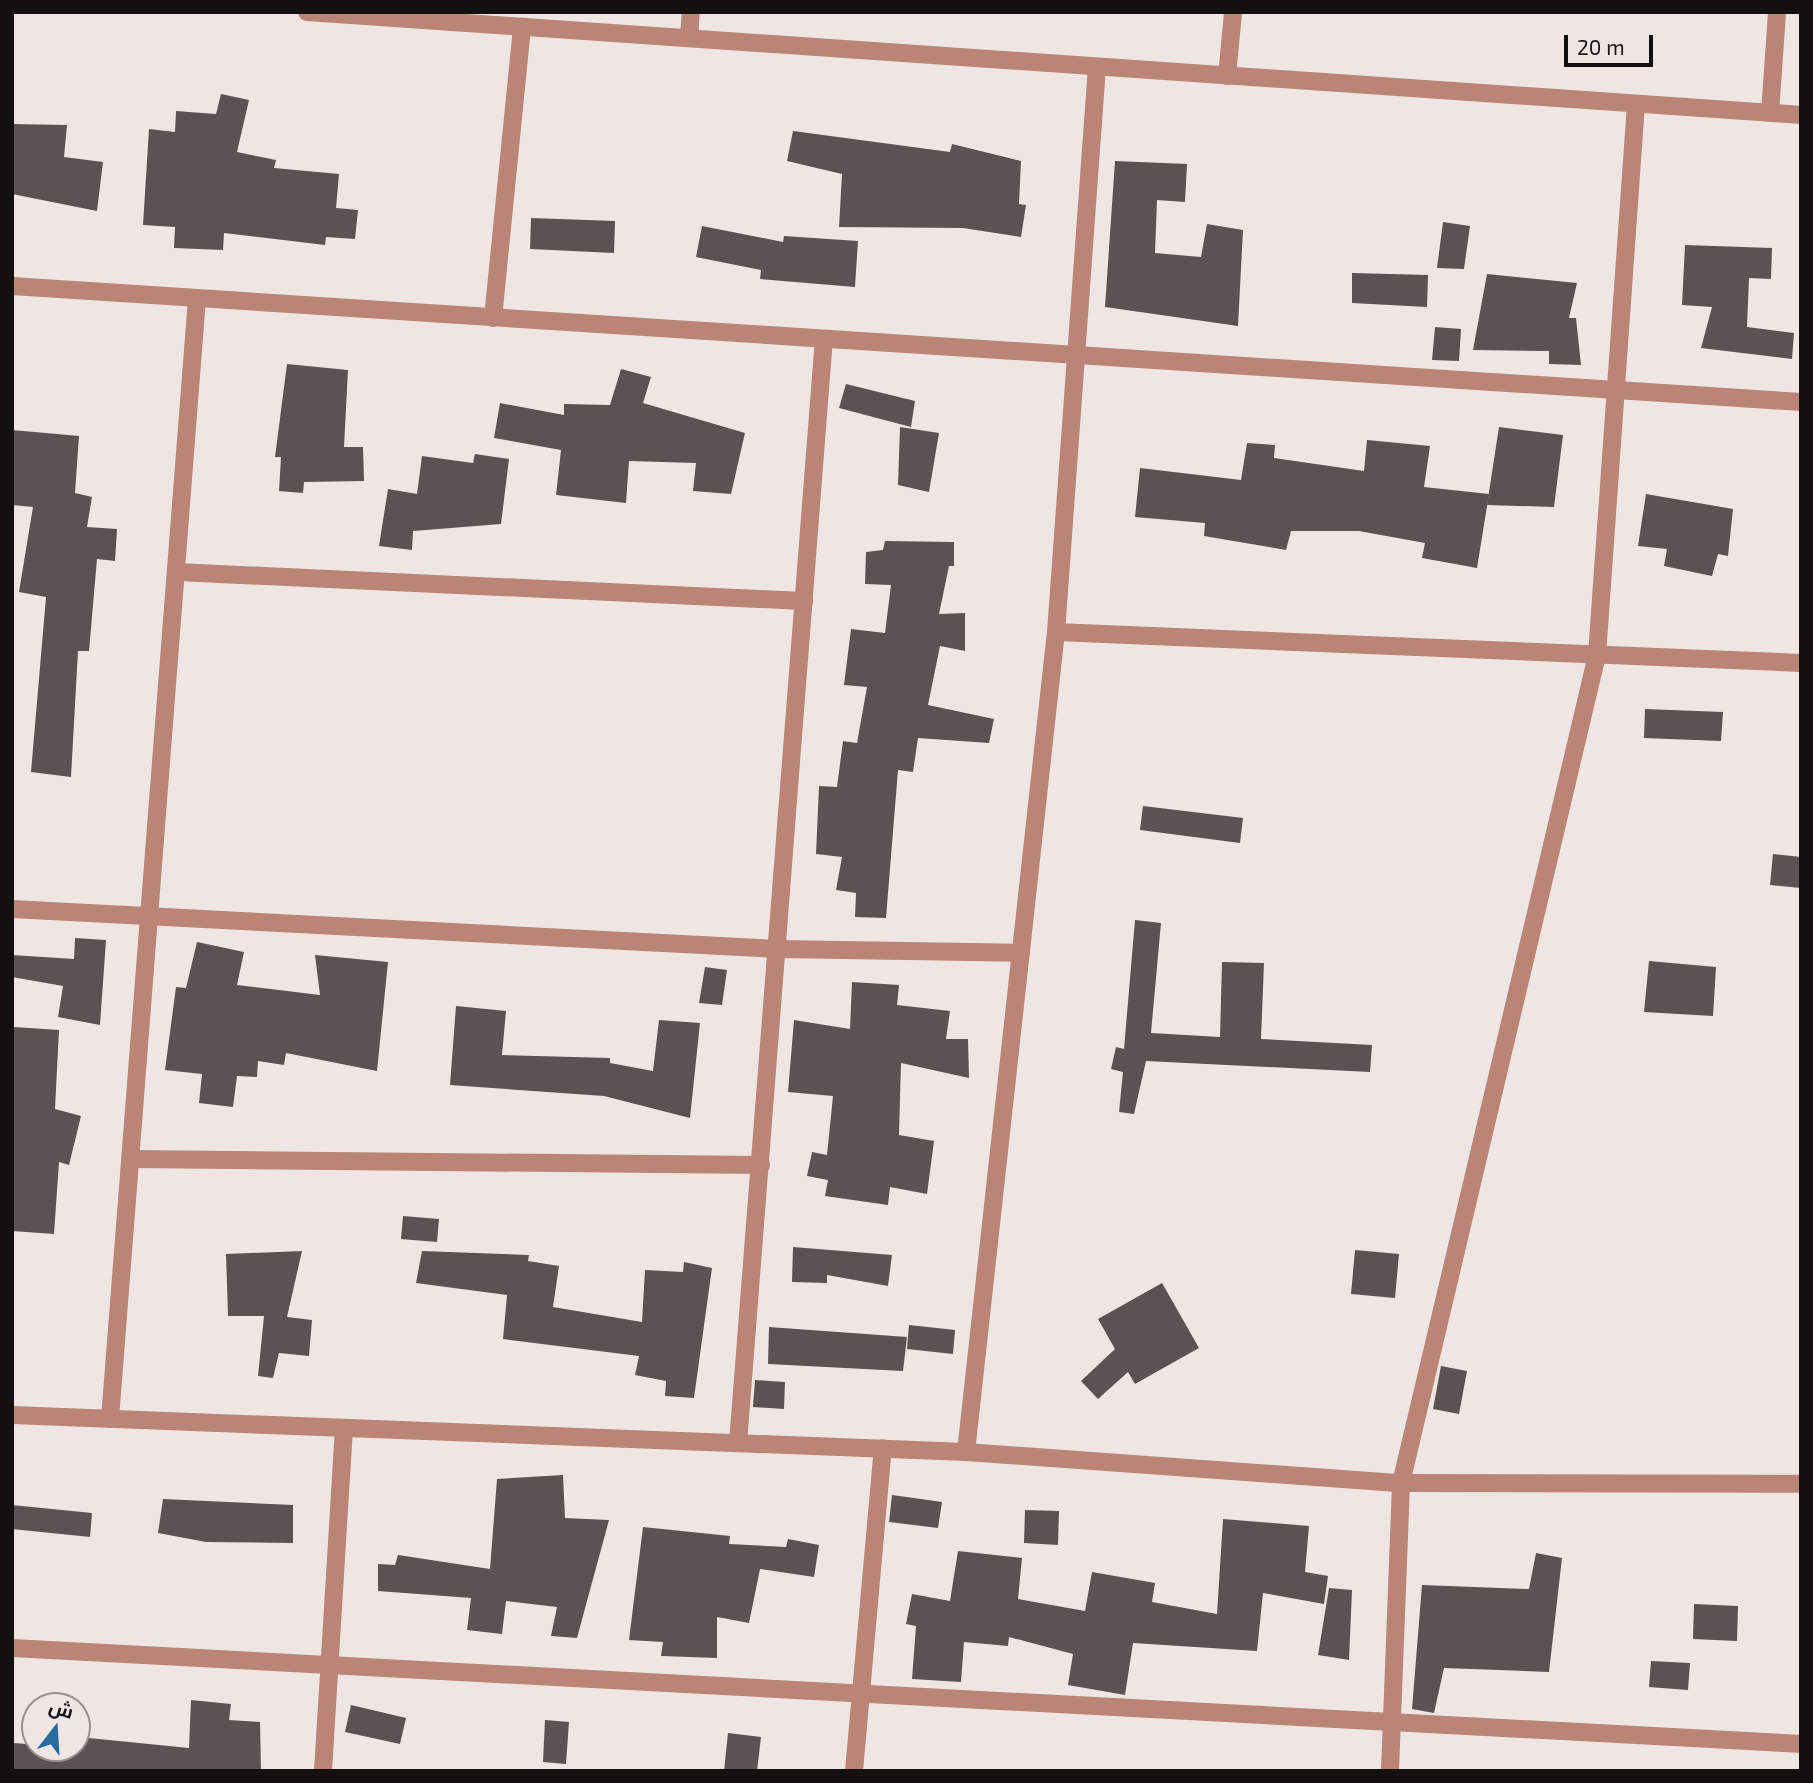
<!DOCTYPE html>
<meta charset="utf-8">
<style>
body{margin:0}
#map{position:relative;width:1813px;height:1783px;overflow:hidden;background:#efe6e4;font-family:"Exo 2",Cairo,sans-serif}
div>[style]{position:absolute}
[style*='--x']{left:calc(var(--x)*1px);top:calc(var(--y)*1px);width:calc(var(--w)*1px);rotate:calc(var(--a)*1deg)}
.building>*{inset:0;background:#5b5351}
.minor>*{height:18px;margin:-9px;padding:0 9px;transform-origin:9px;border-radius:9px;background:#ba8476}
span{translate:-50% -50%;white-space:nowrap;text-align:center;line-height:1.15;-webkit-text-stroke:7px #efe6e4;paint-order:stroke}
.frame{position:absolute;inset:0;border:14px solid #13100f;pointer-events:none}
.north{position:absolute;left:21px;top:1692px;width:70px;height:70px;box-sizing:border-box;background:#efe6e4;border:2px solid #97908f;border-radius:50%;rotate:17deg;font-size:19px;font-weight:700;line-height:28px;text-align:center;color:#13100f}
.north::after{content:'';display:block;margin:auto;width:24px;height:32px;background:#266ca1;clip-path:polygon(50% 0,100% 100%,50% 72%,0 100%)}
.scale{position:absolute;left:1564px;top:35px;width:89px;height:32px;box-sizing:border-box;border:4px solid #13100f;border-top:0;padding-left:9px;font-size:21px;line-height:24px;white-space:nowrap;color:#13100f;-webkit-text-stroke:5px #efe6e4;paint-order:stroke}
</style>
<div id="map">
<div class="building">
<i style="clip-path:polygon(221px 94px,249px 100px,237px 152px,276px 160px,274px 168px,339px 174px,336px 208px,358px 210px,355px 239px,326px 237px,325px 245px,224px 233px,223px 250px,174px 248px,175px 227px,143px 225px,149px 129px,175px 132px,176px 111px,216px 114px)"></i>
<i style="clip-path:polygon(12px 124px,67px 125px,64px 157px,103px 162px,97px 211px,12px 194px)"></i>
<i style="clip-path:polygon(793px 131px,950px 152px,952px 144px,1021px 161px,1019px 204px,1026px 205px,1021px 237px,963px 228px,839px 227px,842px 174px,787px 161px)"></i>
<i style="clip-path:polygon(1115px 161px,1187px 164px,1185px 202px,1157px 200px,1155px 253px,1201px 257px,1207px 224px,1243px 230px,1238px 326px,1105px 307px)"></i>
<i style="clip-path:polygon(531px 218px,615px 221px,614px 253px,530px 249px)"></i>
<i style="clip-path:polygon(1443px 222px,1470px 226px,1464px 269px,1437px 268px)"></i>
<i style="clip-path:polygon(702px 226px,783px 242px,784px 236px,858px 241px,855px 287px,760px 279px,761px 270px,696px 257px)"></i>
<i style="clip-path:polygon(1685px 245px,1772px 248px,1771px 279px,1749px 278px,1747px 327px,1794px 333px,1792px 359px,1701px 348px,1712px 307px,1682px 305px)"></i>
<i style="clip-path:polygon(1352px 273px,1428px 275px,1427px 307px,1352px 303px)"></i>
<i style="clip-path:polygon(1487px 274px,1577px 283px,1569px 318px,1576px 318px,1581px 365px,1549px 364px,1549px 351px,1473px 350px)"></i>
<i style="clip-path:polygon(1435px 327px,1461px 329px,1459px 361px,1432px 360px)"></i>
<i style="clip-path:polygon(287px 364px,348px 370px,344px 447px,363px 447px,364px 481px,304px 482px,303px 493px,279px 491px,281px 457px,275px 457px)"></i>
<i style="clip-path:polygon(621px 369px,651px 377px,643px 403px,745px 433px,731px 494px,693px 491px,696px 463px,629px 461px,626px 503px,556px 495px,561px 450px,494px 438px,500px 403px,564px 415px,564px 404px,610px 405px)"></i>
<i style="clip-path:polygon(846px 384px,915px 401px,911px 427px,839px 408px)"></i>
<i style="clip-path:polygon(900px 427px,939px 433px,929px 492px,898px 485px)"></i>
<i style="clip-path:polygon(1499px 427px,1563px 435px,1554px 507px,1487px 505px)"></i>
<i style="clip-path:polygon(12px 430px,79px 436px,75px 493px,92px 497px,87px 527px,117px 529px,115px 561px,97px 559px,89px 651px,78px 651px,71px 777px,31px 772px,46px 597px,19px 592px,33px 507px,12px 505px)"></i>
<i style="clip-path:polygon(1367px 440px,1430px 446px,1424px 487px,1489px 494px,1477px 568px,1422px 558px,1425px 543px,1359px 531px,1291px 531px,1286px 550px,1204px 536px,1205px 523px,1135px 517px,1140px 468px,1241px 480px,1247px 443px,1275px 445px,1274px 458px,1364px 471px)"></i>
<i style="clip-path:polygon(475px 454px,509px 459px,501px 524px,413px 531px,412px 550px,379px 546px,388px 489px,417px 494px,422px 456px,473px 463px)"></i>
<i style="clip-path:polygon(1646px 494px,1733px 509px,1728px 556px,1718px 554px,1712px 576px,1664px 566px,1667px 549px,1638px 546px)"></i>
<i style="clip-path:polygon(885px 541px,954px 542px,954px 566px,949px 566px,939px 614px,965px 613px,965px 651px,940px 646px,928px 705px,994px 719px,989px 743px,918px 738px,913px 772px,898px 770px,886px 918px,855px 917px,856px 893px,836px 890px,842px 857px,816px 854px,819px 786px,837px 787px,843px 741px,857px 743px,867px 687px,844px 685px,851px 629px,885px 633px,891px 585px,865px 584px,866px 552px,883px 550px)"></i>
<i style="clip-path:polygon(1645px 709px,1723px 712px,1721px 741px,1644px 738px)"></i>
<i style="clip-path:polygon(1143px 806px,1243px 818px,1240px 843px,1140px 830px)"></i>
<i style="clip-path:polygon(1773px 854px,1801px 857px,1801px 888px,1770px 885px)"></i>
<i style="clip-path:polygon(1135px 920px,1161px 923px,1151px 1033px,1220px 1037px,1222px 962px,1264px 963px,1261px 1039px,1372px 1045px,1370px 1072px,1146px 1061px,1134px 1114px,1119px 1112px,1123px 1072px,1111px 1069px,1116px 1047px,1124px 1049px)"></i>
<i style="clip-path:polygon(75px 938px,106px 940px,100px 1025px,58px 1017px,63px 986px,12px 977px,12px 955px,74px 959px)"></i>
<i style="clip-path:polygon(197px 942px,244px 952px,237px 985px,320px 995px,315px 955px,388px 962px,377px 1071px,286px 1053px,284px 1065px,258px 1061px,257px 1077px,237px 1076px,233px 1107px,199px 1103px,202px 1074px,165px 1070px,176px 987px,186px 988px)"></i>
<i style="clip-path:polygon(1649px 961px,1716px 967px,1713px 1016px,1644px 1012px)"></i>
<i style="clip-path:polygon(705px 967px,727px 970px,722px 1005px,699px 1003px)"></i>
<i style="clip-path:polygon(852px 982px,899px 985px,897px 1005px,950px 1011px,946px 1039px,968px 1039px,969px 1078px,901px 1063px,899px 1135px,934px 1141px,927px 1194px,890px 1187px,888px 1205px,825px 1196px,828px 1180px,807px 1176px,812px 1152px,827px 1155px,833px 1096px,788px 1092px,794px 1020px,850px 1029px)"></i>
<i style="clip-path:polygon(456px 1006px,506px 1011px,502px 1055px,610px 1058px,610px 1063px,653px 1071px,659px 1020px,700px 1023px,690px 1118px,604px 1096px,450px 1085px)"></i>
<i style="clip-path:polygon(14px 1027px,59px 1030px,55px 1109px,81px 1116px,69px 1165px,59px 1162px,54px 1234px,12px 1231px)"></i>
<i style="clip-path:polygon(403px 1216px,439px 1219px,437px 1242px,401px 1239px)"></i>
<i style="clip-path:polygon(793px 1247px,892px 1255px,888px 1286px,827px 1275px,827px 1283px,792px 1282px)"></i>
<i style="clip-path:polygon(1355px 1250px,1399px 1254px,1395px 1298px,1351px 1294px)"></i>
<i style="clip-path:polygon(302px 1251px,287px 1317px,312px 1320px,309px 1356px,279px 1353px,273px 1378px,258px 1376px,264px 1316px,228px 1316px,226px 1254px)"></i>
<i style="clip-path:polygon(422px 1251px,529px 1255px,528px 1261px,559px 1266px,553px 1307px,642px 1322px,645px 1270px,683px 1272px,684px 1262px,712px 1268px,694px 1398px,665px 1396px,666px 1381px,635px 1375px,639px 1356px,503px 1339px,507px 1295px,416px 1283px)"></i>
<i style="clip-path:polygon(1162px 1283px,1199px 1348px,1135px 1384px,1128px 1372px,1098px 1399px,1081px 1381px,1115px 1349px,1098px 1319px)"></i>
<i style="clip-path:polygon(909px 1325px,955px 1330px,953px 1354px,907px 1349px)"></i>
<i style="clip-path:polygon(769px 1327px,907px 1337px,903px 1371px,768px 1364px)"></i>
<i style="clip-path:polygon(1441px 1366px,1467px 1371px,1459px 1414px,1433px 1409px)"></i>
<i style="clip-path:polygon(755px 1380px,785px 1382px,784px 1409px,753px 1407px)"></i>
<i style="clip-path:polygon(563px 1475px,565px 1518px,609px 1520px,577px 1638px,551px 1636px,557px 1607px,506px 1601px,502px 1634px,467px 1630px,471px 1598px,378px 1591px,378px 1564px,395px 1565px,398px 1555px,490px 1569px,497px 1479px)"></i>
<i style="clip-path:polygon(892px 1495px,942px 1502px,938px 1528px,889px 1522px)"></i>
<i style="clip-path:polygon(163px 1499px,293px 1505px,293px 1543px,206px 1542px,158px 1533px)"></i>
<i style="clip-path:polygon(12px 1505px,92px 1513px,90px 1537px,12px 1529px)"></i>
<i style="clip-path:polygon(1025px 1510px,1059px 1511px,1058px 1545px,1024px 1543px)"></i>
<i style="clip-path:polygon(1223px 1519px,1309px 1526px,1305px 1572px,1328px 1576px,1324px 1604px,1263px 1593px,1257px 1651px,1133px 1643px,1125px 1695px,1068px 1685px,1073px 1654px,1009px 1637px,1008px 1646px,964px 1642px,961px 1682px,912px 1679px,916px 1626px,906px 1624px,912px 1594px,950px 1601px,958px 1551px,1022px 1558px,1018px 1599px,1085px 1611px,1092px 1572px,1155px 1583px,1152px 1602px,1217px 1614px)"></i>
<i style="clip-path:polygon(643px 1527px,730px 1536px,729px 1544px,786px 1547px,788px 1539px,819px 1545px,814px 1577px,760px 1569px,749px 1623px,717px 1617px,717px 1658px,661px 1656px,663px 1642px,629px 1640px)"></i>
<i style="clip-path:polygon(1536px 1553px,1562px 1558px,1549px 1672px,1444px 1668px,1434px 1713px,1412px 1709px,1422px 1585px,1529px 1589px)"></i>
<i style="clip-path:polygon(1329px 1588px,1352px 1590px,1349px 1660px,1318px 1655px)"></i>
<i style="clip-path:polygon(1694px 1604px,1738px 1606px,1737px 1641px,1693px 1639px)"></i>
<i style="clip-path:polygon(1651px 1661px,1690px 1663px,1688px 1690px,1649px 1687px)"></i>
<i style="clip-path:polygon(191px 1700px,231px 1704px,229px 1720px,260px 1722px,261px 1771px,12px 1771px,14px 1743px,78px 1748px,79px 1737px,189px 1748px)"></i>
<i style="clip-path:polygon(351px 1705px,406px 1718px,400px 1744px,345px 1732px)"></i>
<i style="clip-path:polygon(545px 1720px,569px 1722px,566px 1764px,543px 1762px)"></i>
<i style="clip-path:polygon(728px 1733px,761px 1737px,757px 1771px,724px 1771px)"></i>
</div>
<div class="minor">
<i style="--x:307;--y:12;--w:1498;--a:3.94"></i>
<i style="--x:689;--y:38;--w:26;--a:-86"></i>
<i style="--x:1227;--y:76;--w:64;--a:-84.6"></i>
<i style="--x:1770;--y:113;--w:101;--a:-86"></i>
<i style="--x:12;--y:286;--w:1793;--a:3.71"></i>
<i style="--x:493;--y:318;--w:292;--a:-84.3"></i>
<i style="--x:177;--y:572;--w:628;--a:2.65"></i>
<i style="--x:1056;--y:632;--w:746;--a:2.38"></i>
<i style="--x:12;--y:909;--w:767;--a:2.99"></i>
<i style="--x:778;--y:949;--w:243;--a:0.9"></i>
<i style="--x:131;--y:1159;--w:630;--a:0.55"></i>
<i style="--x:12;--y:1415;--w:955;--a:2.22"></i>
<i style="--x:966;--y:1452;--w:436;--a:4.1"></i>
<i style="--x:1401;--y:1483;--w:400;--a:0.1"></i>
<i style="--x:110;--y:1419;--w:1124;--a:-85.56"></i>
<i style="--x:738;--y:1443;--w:1107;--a:-85.55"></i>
<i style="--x:966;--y:1452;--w:825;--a:-83.74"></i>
<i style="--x:1056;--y:632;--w:566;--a:-85.85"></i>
<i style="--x:12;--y:1648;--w:1792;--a:3.07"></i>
<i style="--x:323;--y:1771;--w:344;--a:-86.5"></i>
<i style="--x:854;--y:1771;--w:324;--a:-84.9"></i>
<i style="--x:1390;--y:1771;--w:288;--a:-87.8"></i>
<i style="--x:1401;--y:1483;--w:851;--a:-76.68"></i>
<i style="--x:1597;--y:655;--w:552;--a:-85.95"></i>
</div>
<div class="frame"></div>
<div class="north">ش</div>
<div class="scale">20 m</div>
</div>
